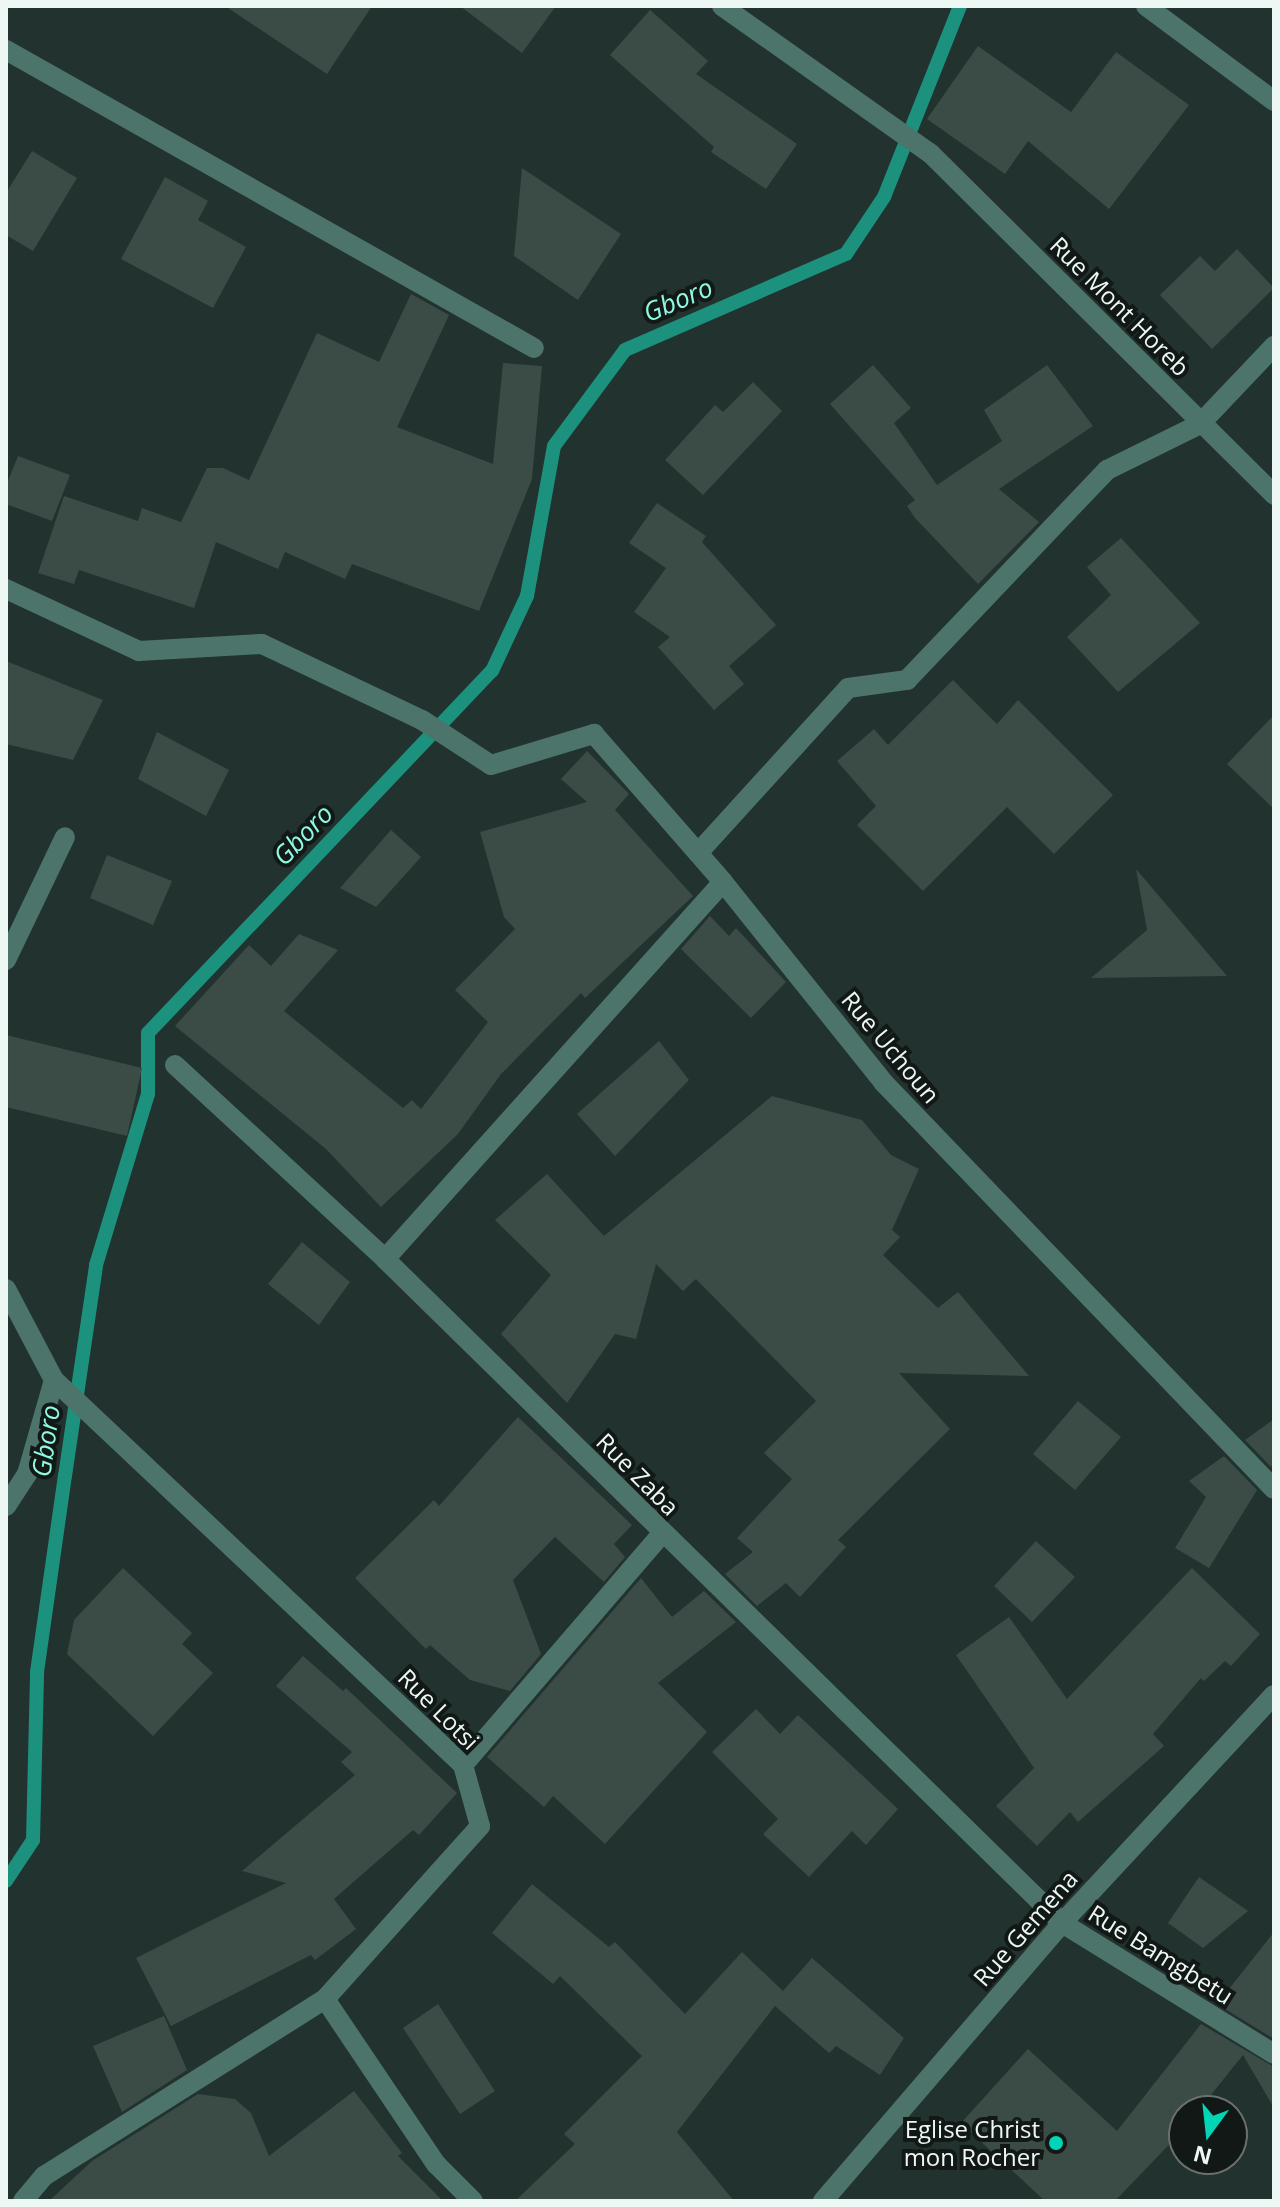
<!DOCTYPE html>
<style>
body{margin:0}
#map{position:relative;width:1280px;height:2207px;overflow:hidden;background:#22322e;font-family:"Open Sans",sans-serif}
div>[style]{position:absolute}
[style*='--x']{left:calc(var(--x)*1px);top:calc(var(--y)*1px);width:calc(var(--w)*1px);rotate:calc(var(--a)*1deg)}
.stream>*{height:14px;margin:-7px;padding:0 7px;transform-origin:7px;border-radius:7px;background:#1c917d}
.building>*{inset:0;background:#3b4c47}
.minor>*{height:20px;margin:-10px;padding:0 10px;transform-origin:10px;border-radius:10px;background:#4d746b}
.dots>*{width:22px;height:22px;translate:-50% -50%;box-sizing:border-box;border:4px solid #111816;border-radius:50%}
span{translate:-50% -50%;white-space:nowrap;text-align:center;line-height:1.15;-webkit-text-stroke:8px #111816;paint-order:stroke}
.street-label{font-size:24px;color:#edf7f4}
.poi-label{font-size:24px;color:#edf7f4}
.right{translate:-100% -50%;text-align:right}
.water-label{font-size:26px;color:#8ffae2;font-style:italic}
.frame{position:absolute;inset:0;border:8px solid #edf7f4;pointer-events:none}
.north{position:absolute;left:1168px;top:2095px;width:80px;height:80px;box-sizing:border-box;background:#111816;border:2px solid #69716f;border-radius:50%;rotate:195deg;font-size:22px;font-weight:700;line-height:32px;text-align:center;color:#edf7f4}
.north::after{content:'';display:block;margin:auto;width:28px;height:36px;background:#02d5b6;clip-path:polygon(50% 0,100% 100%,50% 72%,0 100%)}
</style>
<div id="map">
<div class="stream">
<i style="--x:6;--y:1881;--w:49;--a:-56.6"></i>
<i style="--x:33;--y:1840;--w:168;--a:-88.6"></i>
<i style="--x:37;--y:1672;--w:198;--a:-81.9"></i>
<i style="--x:65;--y:1476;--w:213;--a:-81.6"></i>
<i style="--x:96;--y:1265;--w:179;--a:-73.1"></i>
<i style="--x:148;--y:1094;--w:61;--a:-90"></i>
<i style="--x:148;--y:1033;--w:499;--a:-46.5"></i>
<i style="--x:492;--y:671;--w:83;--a:-65"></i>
<i style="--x:527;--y:596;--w:152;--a:-79.8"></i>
<i style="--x:554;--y:446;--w:119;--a:-53.5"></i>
<i style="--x:625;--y:350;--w:241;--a:-23.5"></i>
<i style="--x:846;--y:254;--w:69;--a:-56.3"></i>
<i style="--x:884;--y:197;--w:206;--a:-68.3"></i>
</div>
<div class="building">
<i style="clip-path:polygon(225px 6px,372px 6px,327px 74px)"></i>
<i style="clip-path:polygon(460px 6px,556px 6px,522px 53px)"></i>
<i style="clip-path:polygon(650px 10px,708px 61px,696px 74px,797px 144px,766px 189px,711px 152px,714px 147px,610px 55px)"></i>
<i style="clip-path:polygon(978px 46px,1071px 112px,1116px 52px,1189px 105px,1109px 209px,1028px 141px,1005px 174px,927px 119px)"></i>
<i style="clip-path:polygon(32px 151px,77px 178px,33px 251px,6px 235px,6px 193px)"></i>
<i style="clip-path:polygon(522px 168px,621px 234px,578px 300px,514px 256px)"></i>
<i style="clip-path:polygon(165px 177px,208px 201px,198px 220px,246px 247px,213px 308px,121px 259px)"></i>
<i style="clip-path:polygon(1237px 249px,1274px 288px,1212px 349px,1160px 295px,1200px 256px,1215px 271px)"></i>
<i style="clip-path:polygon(411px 294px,449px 315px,397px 427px,493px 464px,503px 363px,542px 366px,532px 479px,479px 611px,352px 564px,345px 579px,285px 552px,278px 569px,216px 542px,194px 608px,79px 570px,74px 584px,38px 573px,64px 496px,138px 521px,142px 508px,181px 522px,207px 468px,223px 468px,249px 480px,317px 333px,379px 362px)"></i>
<i style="clip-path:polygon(873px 365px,911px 408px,894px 423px,937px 485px,1002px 441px,984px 410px,1047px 365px,1093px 426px,999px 489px,1039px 522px,978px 584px,915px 518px,907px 506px,915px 500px,830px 404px)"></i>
<i style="clip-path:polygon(753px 382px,782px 411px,703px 495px,665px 460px,715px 405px,723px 412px)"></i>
<i style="clip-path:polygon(18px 456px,70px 475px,52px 521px,6px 504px,6px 486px)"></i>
<i style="clip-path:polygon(657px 503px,706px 536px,702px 542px,776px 625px,729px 666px,744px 684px,714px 710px,658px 647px,670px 637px,634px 612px,666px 568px,629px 543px)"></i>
<i style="clip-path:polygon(1121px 538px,1200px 623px,1118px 692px,1067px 637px,1111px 595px,1087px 567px)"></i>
<i style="clip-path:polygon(6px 661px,103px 700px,73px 760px,6px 744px)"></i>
<i style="clip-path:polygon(953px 680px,997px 724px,1018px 700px,1113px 795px,1054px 854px,1007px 807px,923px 891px,857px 825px,876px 806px,837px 761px,874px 729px,888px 745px)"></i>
<i style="clip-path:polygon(1274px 715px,1274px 809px,1227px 764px)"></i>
<i style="clip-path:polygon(157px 732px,229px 770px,206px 816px,138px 779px)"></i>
<i style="clip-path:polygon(587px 751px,629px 794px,615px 810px,693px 896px,585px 998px,581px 993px,501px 1074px,458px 1134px,381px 1207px,326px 1149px,175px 1026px,249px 945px,271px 966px,299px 934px,338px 950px,284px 1011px,403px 1108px,412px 1100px,421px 1109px,488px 1022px,455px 990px,515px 929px,504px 917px,480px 832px,587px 802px,561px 779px)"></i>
<i style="clip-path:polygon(391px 830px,421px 857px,376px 907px,340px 888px)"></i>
<i style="clip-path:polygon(107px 855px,172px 881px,153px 925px,90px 898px)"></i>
<i style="clip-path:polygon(1136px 869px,1227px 976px,1091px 978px,1147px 930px)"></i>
<i style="clip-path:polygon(710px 916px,729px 936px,736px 928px,786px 982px,751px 1018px,681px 949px)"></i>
<i style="clip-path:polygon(6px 1035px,142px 1068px,127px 1136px,6px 1107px)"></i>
<i style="clip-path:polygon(659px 1041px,689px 1080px,615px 1156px,577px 1114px)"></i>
<i style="clip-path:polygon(772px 1096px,862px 1120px,891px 1155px,919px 1169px,892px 1230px,900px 1237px,883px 1255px,938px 1308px,958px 1292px,1029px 1376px,899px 1373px,950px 1429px,838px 1540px,846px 1547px,800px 1597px,786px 1583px,757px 1606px,725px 1574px,753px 1552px,737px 1538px,792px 1479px,764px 1453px,816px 1401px,696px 1279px,683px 1291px,656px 1264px,636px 1339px,615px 1334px,567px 1403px,501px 1334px,551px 1275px,495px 1220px,547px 1174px,604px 1236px)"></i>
<i style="clip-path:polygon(302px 1242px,350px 1282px,319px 1325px,268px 1284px)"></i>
<i style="clip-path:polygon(1078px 1401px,1121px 1437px,1075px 1490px,1033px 1454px)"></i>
<i style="clip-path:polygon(518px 1417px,632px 1525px,614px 1544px,625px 1557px,604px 1582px,555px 1537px,513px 1580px,541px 1654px,510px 1691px,470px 1680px,430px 1645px,426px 1649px,355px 1578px,434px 1500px,439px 1506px)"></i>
<i style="clip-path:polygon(1274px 1419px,1274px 1461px,1271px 1467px,1245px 1440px)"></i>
<i style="clip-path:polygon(1224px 1456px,1257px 1490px,1209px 1568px,1175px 1548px,1206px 1497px,1189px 1481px)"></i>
<i style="clip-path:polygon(1036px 1541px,1075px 1577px,1032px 1622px,994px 1586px)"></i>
<i style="clip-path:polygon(123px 1568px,192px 1633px,182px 1644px,213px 1673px,153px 1736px,67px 1654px,74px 1620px)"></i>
<i style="clip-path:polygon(1192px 1568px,1260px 1634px,1231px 1666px,1225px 1661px,1204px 1681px,1201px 1678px,1153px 1734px,1164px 1746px,1078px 1822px,1070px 1812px,1037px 1846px,996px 1806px,1034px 1768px,956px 1655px,1009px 1617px,1067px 1699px)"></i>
<i style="clip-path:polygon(641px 1578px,672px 1617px,704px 1591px,736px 1622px,658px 1683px,707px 1732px,605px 1844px,553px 1796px,544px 1807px,487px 1757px)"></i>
<i style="clip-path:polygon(303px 1656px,343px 1691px,346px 1688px,457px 1793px,419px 1835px,413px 1830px,334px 1899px,356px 1929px,315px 1960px,311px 1955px,171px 2026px,136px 1958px,286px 1883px,242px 1871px,355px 1775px,341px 1762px,352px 1752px,276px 1686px)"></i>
<i style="clip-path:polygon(756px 1709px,780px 1734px,798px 1715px,898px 1809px,866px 1845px,852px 1831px,809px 1877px,763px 1834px,778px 1819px,712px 1752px)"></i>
<i style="clip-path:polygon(1199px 1877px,1248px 1911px,1203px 1948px,1168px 1923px)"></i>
<i style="clip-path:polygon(532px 1884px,609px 1947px,615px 1942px,685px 2014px,742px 1952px,783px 1991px,812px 1958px,904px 2038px,880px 2075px,836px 2046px,829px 2053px,775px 2006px,677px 2132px,734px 2201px,515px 2201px,575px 2144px,564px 2134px,642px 2056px,560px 1976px,553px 1984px,492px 1933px)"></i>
<i style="clip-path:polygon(1274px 1932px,1274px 2039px,1217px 2004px)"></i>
<i style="clip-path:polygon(438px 2004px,495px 2091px,460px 2114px,403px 2028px)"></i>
<i style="clip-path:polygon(164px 2016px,187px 2070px,122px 2112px,93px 2046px)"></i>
<i style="clip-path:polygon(1201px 2024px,1274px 2067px,1274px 2108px,1243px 2055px,1198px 2111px,1184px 2111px,1184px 2129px,1115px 2201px,1045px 2201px,961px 2123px,1028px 2049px,1117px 2131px)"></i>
<i style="clip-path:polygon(354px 2091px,402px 2153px,398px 2156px,443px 2201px,49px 2201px,92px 2161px,198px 2094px,235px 2099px,251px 2113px,269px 2156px)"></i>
</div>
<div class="minor">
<i style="--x:722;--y:6;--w:255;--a:35.3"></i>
<i style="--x:930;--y:153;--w:485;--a:44.8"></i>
<i style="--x:1146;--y:6;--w:159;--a:36.6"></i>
<i style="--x:6;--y:50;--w:606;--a:29.44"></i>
<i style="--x:6;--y:589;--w:147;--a:25"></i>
<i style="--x:139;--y:651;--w:123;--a:-3.3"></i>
<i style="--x:262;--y:644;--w:177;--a:25.4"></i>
<i style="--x:422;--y:720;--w:82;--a:33.1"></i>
<i style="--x:491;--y:765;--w:108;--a:-16.8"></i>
<i style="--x:594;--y:734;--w:196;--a:48.9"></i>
<i style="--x:723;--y:882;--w:256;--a:51.3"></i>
<i style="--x:883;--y:1082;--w:564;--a:46.15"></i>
<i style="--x:698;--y:853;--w:223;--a:-47.7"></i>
<i style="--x:848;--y:688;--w:60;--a:-7.7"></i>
<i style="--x:907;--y:680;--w:290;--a:-46.4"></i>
<i style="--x:1107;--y:470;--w:104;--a:-26.3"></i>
<i style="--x:1200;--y:424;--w:108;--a:-46.5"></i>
<i style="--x:6;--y:960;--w:136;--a:-64.4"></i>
<i style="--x:175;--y:1065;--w:286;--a:42.7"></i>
<i style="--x:385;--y:1259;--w:948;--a:44.44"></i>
<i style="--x:1062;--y:1923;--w:249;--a:31.7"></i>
<i style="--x:385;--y:1259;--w:506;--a:-48.12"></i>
<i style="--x:6;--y:1289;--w:103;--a:62.2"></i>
<i style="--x:54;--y:1380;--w:98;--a:106"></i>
<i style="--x:27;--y:1474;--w:38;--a:123"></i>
<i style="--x:463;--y:1765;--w:303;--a:-49.3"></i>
<i style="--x:325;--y:1999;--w:199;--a:56.1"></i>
<i style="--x:436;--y:2164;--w:52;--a:45"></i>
<i style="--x:23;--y:2201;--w:33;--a:-50"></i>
<i style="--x:44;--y:2176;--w:332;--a:-32.2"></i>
<i style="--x:325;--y:1999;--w:232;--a:-48.1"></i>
<i style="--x:480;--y:1826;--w:63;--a:-105.6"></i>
<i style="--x:463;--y:1765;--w:562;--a:-136.73"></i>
<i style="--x:823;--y:2201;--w:367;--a:-49.3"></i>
<i style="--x:1062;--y:1923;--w:311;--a:-47.1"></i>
</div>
<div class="dots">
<i style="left:1056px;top:2143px;background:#02d5b6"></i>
</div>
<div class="street-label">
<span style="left:1120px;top:306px;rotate:45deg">Rue Mont Horeb</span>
<span style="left:891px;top:1047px;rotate:50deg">Rue Uchoun</span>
<span style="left:638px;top:1474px;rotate:45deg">Rue Zaba</span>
<span style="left:439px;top:1709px;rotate:45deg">Rue Lotsi</span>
<span style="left:1025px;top:1928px;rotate:-49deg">Rue Gemena</span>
<span style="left:1161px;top:1954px;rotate:32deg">Rue Bamgbetu</span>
</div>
<div class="poi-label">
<span class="right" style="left:1040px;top:2143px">Eglise Christ<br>mon Rocher</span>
</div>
<div class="water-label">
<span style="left:678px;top:300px;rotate:-23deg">Gboro</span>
<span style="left:303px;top:835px;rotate:-46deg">Gboro</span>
<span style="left:46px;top:1441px;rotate:-82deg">Gboro</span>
</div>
<div class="frame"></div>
<div class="north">N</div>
</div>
